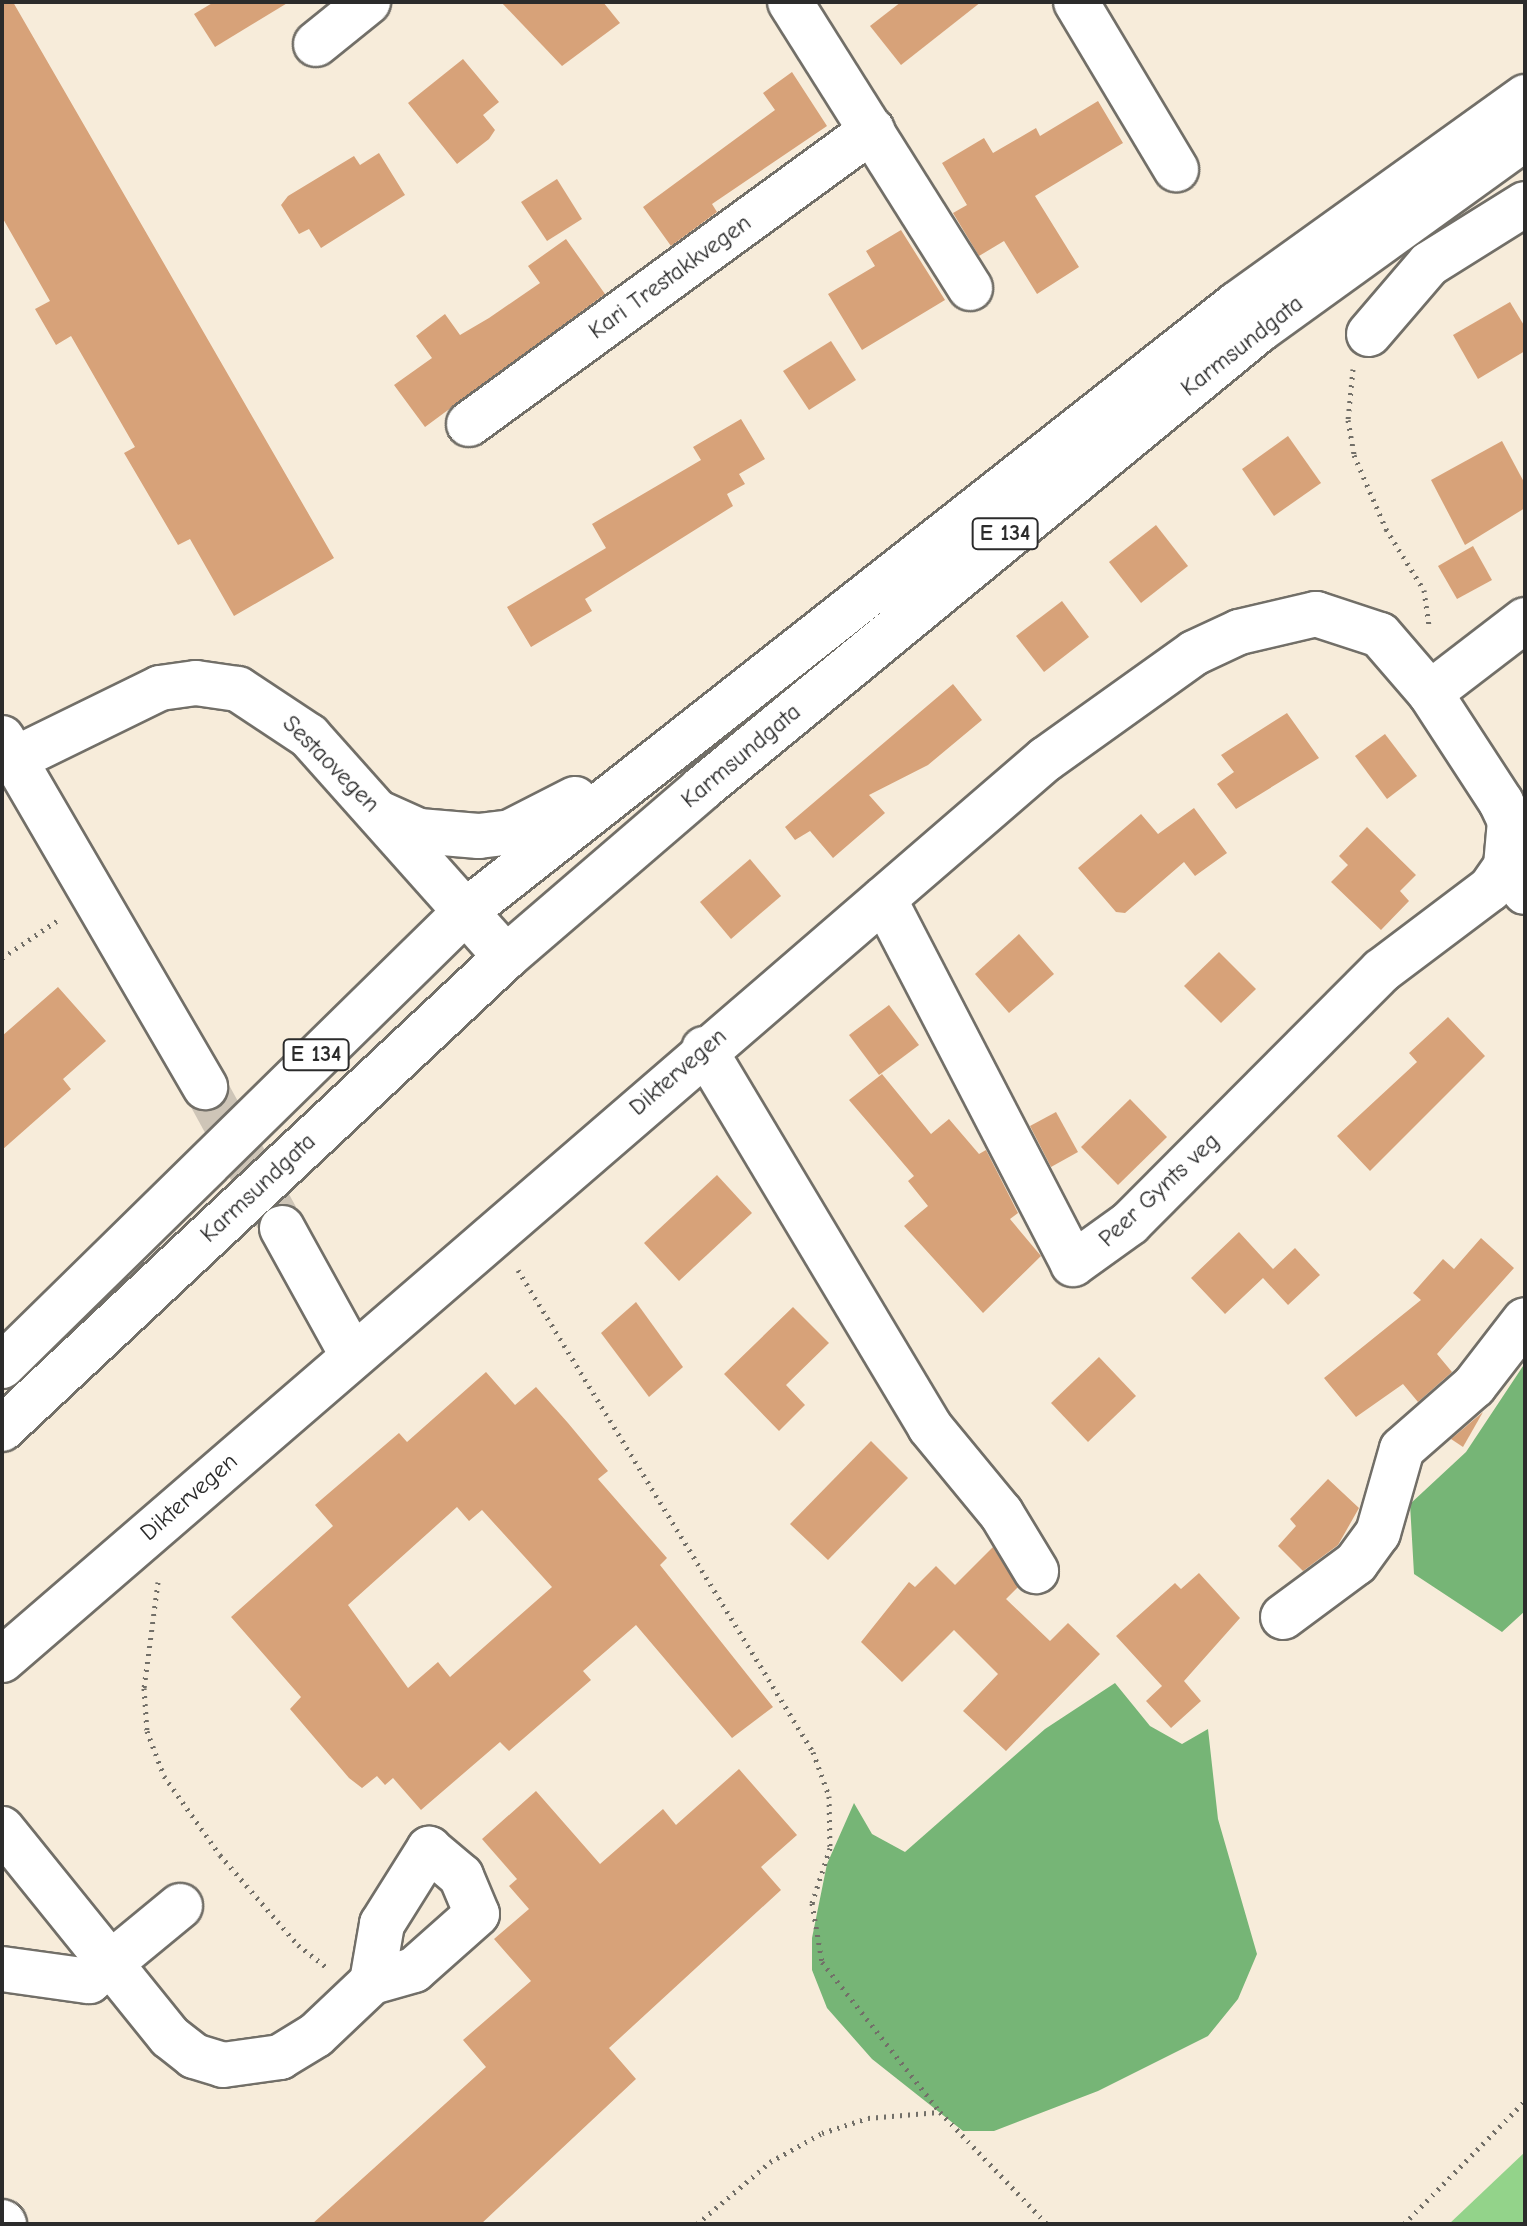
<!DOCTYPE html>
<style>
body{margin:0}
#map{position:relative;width:1527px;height:2226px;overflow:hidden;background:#f7ecda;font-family:"Comic Neue",sans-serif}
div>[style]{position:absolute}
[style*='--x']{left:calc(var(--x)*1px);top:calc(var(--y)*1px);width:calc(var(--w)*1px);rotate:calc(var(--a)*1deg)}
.green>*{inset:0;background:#93d38a}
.forest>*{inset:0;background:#76b576}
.building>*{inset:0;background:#d7a279}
.minor-tunnel>*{height:44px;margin-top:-22px;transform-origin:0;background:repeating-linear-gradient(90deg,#cec5b7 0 44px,transparent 0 66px)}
.path>*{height:5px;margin-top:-2.5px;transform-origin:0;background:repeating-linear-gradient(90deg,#726f68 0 2px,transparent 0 8px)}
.roads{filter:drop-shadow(2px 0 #726f68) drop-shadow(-2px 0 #726f68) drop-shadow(0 2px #726f68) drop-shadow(0 -2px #726f68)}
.minor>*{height:44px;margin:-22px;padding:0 22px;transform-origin:22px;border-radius:22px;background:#fff}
.highway>*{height:44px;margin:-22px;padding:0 22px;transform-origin:22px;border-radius:22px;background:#fff}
span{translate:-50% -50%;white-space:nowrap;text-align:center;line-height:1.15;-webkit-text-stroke:6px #fff;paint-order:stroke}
.shield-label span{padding:2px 6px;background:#fff;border:2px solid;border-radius:6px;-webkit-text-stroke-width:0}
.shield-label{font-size:22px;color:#2b2b2b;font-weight:700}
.street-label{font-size:24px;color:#2b2b2b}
.frame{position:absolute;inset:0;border:4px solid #2b2b2b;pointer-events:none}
</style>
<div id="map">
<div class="green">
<i style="clip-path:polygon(1525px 2152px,1525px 2224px,1449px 2224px)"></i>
</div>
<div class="forest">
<i style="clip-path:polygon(1525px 1363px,1525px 1611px,1502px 1632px,1414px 1574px,1410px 1504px,1466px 1452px)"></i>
<i style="clip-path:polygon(1115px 1683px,1150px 1726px,1182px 1744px,1208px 1729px,1218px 1819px,1257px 1954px,1238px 1999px,1208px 2036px,1098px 2091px,994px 2131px,963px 2131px,872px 2059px,827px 2008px,812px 1970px,812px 1938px,827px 1864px,854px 1803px,872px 1834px,905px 1852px,1045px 1729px)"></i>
</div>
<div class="building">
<i style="clip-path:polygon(2px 2px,13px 2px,334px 558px,234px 616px,190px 539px,178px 545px,124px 453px,135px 447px,71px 336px,56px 345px,35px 309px,50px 301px,2px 217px)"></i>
<i style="clip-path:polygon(214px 2px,289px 2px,215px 47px,194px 14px)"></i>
<i style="clip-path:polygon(501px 2px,603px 2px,620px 23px,562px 66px)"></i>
<i style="clip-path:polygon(901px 2px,981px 2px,901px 65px,870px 26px)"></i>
<i style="clip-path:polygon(463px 59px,499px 102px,483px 115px,495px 130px,489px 139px,457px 164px,408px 103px)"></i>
<i style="clip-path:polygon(792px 72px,827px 126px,712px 204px,717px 212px,671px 246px,643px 207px,775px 110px,763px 93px)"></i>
<i style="clip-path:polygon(1098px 101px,1123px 143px,1035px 196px,1079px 267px,1037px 294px,1004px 241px,979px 256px,953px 213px,967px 205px,942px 163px,984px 138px,993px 153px,1036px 128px,1040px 136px)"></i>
<i style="clip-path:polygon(379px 153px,405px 195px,321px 248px,309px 229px,299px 234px,281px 205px,288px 196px,354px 156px,360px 165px)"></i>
<i style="clip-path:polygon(557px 179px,582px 219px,547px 241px,521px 202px)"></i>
<i style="clip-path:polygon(901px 230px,945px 300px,862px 350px,828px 294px,875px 266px,866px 251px)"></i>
<i style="clip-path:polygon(566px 239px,605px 294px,425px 427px,394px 385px,432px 358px,416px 336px,445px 314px,460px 335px,489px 318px,540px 283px,528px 266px)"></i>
<i style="clip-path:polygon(1510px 302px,1525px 327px,1525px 351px,1478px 379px,1453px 335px)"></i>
<i style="clip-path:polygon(831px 341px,856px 380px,809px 410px,783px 371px)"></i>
<i style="clip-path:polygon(741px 419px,765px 459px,739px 474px,745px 484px,727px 494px,733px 506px,585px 599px,592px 611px,531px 647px,507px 607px,606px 548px,592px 524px,701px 460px,693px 447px)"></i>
<i style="clip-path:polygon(1288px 436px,1321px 483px,1274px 516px,1242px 469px)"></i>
<i style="clip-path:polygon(1502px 441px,1525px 484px,1525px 508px,1465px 545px,1431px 480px)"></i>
<i style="clip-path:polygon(1156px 525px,1188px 566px,1141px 603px,1109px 562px)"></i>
<i style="clip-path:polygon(1473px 546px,1492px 580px,1457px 599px,1438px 566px)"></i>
<i style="clip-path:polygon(1062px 601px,1089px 637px,1044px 672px,1016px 636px)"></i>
<i style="clip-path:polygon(953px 684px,982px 720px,928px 765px,869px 795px,885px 813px,833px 858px,810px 831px,795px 840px,785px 827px)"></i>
<i style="clip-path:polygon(1287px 713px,1319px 758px,1236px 809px,1217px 784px,1234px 772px,1221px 755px)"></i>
<i style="clip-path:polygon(1385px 734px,1417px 776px,1387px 799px,1355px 756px)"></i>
<i style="clip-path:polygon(1194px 808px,1227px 853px,1195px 876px,1184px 862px,1125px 913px,1116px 912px,1078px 868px,1141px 814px,1158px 834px)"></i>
<i style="clip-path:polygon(1367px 827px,1416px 875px,1400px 891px,1409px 901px,1381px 930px,1331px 882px,1348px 865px,1339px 856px)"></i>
<i style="clip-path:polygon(750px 859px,781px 896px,731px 939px,700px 902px)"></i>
<i style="clip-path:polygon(1019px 934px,1054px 974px,1009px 1013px,975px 974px)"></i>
<i style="clip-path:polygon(1219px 952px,1256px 989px,1221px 1023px,1184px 986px)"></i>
<i style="clip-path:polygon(58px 987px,106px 1041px,63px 1079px,71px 1089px,2px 1150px,2px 1036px)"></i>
<i style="clip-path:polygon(889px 1005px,919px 1045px,879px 1075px,849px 1035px)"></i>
<i style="clip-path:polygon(1448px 1017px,1485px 1056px,1370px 1171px,1337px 1136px,1417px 1062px,1409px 1053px)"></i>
<i style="clip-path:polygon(882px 1074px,931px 1134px,949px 1119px,979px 1154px,986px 1150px,1018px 1213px,1010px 1219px,1041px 1256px,983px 1313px,904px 1226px,928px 1206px,908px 1181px,914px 1176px,849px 1100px)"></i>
<i style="clip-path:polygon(1130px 1099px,1167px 1137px,1118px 1185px,1081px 1147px)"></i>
<i style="clip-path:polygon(1056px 1112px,1078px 1152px,1051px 1167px,1030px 1126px)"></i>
<i style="clip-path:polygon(717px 1175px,752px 1213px,679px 1281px,644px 1243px)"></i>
<i style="clip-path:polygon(1239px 1232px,1273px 1269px,1295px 1248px,1320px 1275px,1288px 1305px,1263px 1278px,1225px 1314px,1191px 1278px)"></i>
<i style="clip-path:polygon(1481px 1238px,1514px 1268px,1437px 1354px,1452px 1372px,1418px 1402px,1403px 1384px,1356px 1417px,1324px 1378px,1421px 1300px,1413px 1293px,1443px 1259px,1454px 1269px)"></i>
<i style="clip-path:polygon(636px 1302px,683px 1367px,649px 1397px,601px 1333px)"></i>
<i style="clip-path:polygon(793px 1307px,829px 1343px,786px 1385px,805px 1405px,779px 1431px,724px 1374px)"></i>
<i style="clip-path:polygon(1099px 1357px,1136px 1396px,1088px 1442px,1051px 1403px)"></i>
<i style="clip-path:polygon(evenodd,486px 1372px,515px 1405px,536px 1387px,568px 1423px,608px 1471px,598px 1479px,667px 1558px,660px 1565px,773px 1707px,732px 1738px,636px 1625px,583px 1671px,591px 1680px,509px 1751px,500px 1742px,421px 1810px,393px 1778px,385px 1785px,377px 1776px,362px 1788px,349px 1778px,290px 1709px,301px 1697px,231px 1617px,333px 1526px,315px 1505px,399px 1433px,407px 1442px,486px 1372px,457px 1507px,469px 1521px,482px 1510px,552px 1587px,450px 1677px,438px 1662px,408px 1688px,348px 1605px,457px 1507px)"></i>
<i style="clip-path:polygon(1483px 1412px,1463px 1447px,1451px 1439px)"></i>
<i style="clip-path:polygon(871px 1441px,908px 1478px,828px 1560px,790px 1524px)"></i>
<i style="clip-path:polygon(1328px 1479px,1359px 1508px,1338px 1545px,1303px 1571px,1278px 1546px,1296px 1526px,1290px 1519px)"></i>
<i style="clip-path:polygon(993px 1547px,1018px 1587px,1006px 1599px,1050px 1641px,1068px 1623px,1100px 1654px,1006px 1751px,963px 1711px,998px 1674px,954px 1630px,902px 1682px,861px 1642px,909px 1582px,915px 1587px,936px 1566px,955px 1585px)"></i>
<i style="clip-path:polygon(1199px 1573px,1240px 1618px,1184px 1681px,1201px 1701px,1171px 1728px,1146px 1701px,1162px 1686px,1116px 1636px,1175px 1583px,1181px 1589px)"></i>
<i style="clip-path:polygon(739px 1769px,797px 1835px,761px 1867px,781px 1890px,609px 2048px,636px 2079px,481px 2224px,312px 2224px,486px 2067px,463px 2040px,531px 1981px,494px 1939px,529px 1909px,509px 1886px,517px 1879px,482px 1839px,536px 1791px,600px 1864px,663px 1809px,676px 1825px)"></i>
</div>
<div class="minor-tunnel">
<i style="--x:205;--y:1087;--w:149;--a:61.2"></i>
</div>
<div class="path">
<i style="--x:1353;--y:369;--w:51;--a:95.6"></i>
<i style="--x:1348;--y:420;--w:36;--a:80"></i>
<i style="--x:1354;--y:455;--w:81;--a:66.6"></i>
<i style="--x:1386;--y:529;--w:72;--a:58.1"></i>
<i style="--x:1424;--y:590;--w:37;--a:82"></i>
<i style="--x:2;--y:958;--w:71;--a:-34.1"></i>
<i style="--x:518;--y:1270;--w:565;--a:58.53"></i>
<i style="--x:813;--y:1752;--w:47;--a:70"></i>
<i style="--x:829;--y:1796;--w:52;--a:88.9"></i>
<i style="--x:830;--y:1848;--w:58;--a:108.1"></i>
<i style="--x:812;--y:1903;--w:60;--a:80.4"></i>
<i style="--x:822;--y:1962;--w:191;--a:51.8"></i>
<i style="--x:940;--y:2112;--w:155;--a:46.3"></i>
<i style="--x:158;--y:1582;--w:107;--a:97.5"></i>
<i style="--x:144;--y:1688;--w:43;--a:86"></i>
<i style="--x:147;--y:1731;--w:48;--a:69.3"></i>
<i style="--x:164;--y:1776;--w:97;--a:54.7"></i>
<i style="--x:220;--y:1855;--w:119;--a:49.1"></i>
<i style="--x:298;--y:1945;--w:39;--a:38"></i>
<i style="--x:697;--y:2224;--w:96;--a:-40.3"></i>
<i style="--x:770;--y:2162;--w:60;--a:-29.1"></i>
<i style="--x:822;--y:2133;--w:48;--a:-18.1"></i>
<i style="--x:868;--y:2118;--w:71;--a:-4.8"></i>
<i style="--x:1404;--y:2224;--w:173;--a:-45.5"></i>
</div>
<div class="roads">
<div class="minor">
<i style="--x:790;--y:2;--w:338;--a:57.8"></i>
<i style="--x:1076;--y:2;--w:195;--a:59.1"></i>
<i style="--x:316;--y:44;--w:67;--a:-38.9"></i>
<i style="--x:1369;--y:334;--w:92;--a:-49.4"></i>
<i style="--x:1429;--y:264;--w:113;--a:-32"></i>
<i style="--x:469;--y:424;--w:499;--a:-36.1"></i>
<i style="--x:1430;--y:693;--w:120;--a:-37.5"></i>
<i style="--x:2;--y:738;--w:404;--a:59.8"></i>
<i style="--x:19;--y:757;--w:157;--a:-26.1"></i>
<i style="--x:160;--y:688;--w:36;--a:-8"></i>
<i style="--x:196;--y:683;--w:42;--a:8.1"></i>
<i style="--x:238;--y:689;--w:85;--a:33.5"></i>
<i style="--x:309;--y:736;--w:296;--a:48.3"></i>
<i style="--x:884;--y:899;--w:411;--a:62.6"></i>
<i style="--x:1073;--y:1264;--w:70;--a:-35.7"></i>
<i style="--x:1130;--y:1223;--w:356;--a:-45.1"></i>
<i style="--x:1381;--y:971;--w:136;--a:-37"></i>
<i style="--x:1490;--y:889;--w:28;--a:-55"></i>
<i style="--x:704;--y:1049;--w:440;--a:59.1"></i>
<i style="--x:930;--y:1427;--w:112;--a:50.5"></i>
<i style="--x:1001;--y:1513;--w:68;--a:58.9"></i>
<i style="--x:282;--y:1228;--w:145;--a:61.1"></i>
<i style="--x:1283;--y:1617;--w:91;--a:-36.5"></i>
<i style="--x:1356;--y:1563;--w:37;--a:-54"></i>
<i style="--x:1378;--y:1533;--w:87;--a:-74.1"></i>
<i style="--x:1402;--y:1449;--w:96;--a:-41.2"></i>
<i style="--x:1474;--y:1386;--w:83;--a:-52.3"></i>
<i style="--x:2;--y:1660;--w:1379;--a:-40.8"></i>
<i style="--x:1046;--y:759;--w:182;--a:-35.6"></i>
<i style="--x:1194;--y:653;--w:50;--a:-25"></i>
<i style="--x:1239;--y:632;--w:79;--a:-13.2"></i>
<i style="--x:1316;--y:614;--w:67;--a:18.2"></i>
<i style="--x:1380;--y:635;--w:77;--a:49.2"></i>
<i style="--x:1430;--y:693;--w:130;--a:56.9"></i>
<i style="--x:1501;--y:802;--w:21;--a:65"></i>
<i style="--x:1510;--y:821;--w:45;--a:95.1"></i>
<i style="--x:1506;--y:866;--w:32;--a:54"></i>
<i style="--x:2;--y:1829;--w:267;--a:51.1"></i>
<i style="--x:170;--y:2037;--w:31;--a:38"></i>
<i style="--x:194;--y:2056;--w:30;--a:17"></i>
<i style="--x:223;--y:2065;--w:58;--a:-8"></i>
<i style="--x:280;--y:2057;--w:42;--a:-31.4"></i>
<i style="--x:316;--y:2035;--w:77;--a:-43.4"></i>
<i style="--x:429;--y:1849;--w:42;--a:40.2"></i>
<i style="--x:461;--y:1876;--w:41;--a:67.2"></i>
<i style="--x:477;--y:1914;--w:84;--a:138.4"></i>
<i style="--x:414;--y:1970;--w:44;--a:164.1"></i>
<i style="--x:372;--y:1982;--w:59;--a:-80.2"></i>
<i style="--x:382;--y:1924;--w:89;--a:-57.9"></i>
<i style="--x:2;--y:1969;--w:88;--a:7.9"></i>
<i style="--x:89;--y:1981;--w:118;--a:-39.5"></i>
<i style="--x:2;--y:2222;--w:3;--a:45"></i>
</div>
<div class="highway">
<i style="--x:379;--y:813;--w:44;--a:24.2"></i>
<i style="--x:419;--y:831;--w:60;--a:4.8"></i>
<i style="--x:479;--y:836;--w:31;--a:-7"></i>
<i style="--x:510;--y:832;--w:73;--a:-26.9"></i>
<i style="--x:2;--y:1366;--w:650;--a:-44.44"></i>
<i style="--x:466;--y:911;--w:981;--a:-38.21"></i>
<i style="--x:1237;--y:304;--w:355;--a:-35.7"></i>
<i style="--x:2;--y:1429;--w:691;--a:-43.12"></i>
<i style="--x:506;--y:957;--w:257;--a:-40.7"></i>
<i style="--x:701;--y:789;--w:723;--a:-39.44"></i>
<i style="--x:1259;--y:330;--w:328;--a:-35.8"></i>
</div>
</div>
<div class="shield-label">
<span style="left:1005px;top:534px">E 134</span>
<span style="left:316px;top:1055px">E 134</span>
</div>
<div class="street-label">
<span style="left:670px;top:277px;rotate:-36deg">Kari Trestakkvegen</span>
<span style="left:1242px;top:346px;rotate:-38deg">Karmsundgata</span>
<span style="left:741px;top:756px;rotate:-40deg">Karmsundgata</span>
<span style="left:331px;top:764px;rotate:45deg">Sestaovegen</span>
<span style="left:678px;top:1072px;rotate:-41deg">Diktervegen</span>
<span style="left:258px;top:1188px;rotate:-43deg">Karmsundgata</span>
<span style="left:1159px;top:1190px;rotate:-43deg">Peer Gynts veg</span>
<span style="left:189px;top:1497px;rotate:-41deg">Diktervegen</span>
</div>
<div class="frame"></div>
</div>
